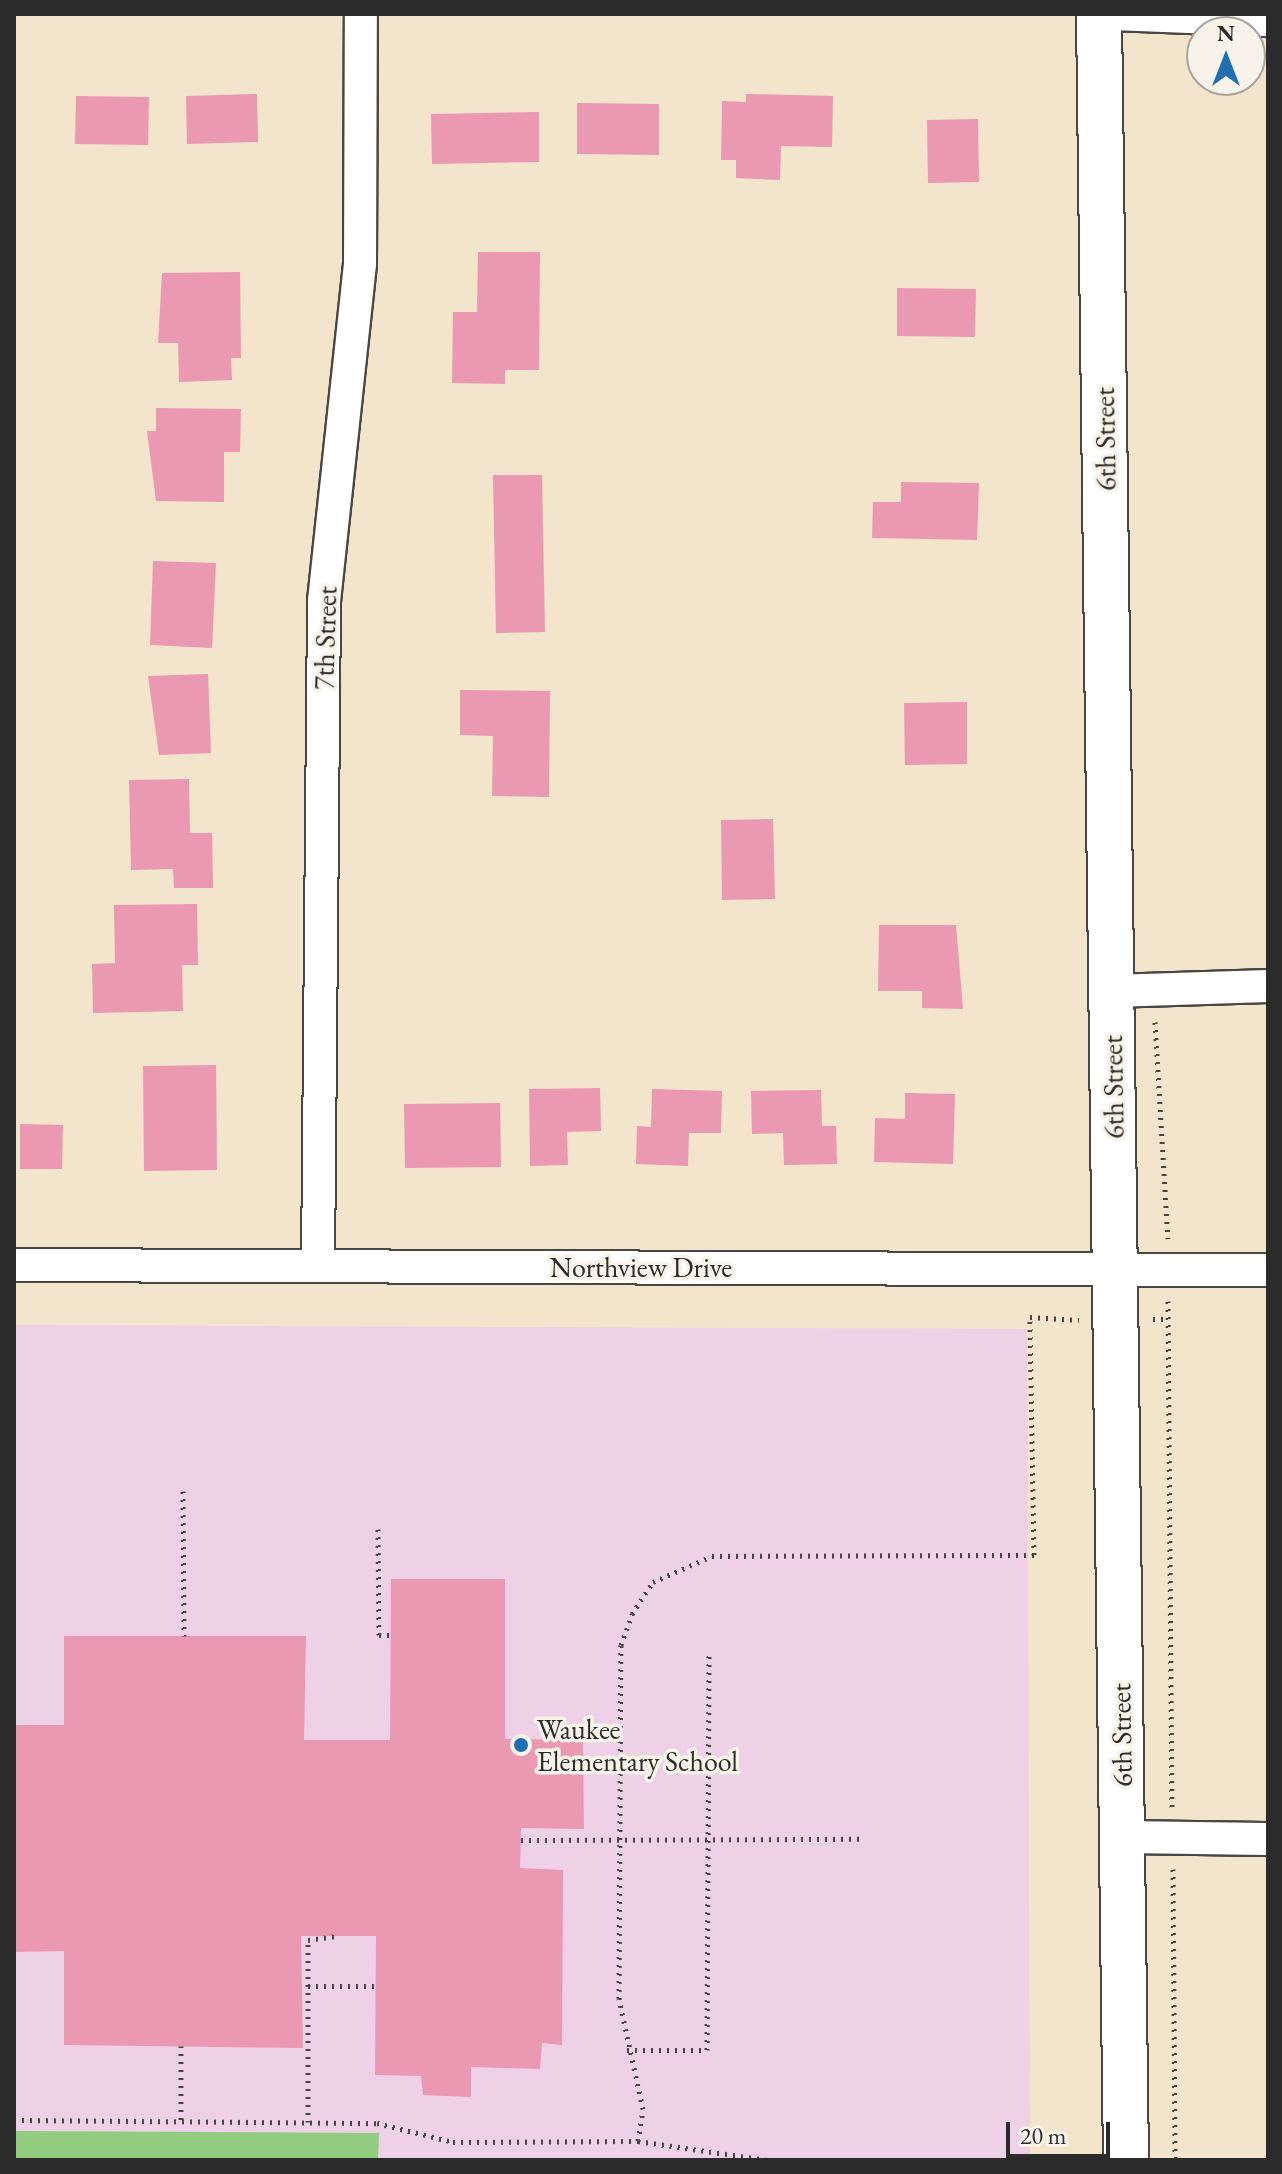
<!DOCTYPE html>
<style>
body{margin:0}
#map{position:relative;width:1282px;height:2174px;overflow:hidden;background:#f3e4cc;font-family:"EB Garamond",serif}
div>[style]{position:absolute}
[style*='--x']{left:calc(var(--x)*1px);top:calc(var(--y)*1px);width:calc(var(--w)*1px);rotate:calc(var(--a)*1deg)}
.built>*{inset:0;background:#eed0e7}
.green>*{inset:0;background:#92cc81}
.building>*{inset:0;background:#eb98b3}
.path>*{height:5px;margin-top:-2.5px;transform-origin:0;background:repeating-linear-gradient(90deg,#494743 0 2px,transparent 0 8px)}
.roads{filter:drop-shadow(2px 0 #494743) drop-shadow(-2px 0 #494743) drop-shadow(0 2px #494743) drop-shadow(0 -2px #494743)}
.minor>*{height:32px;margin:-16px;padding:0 16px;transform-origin:16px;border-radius:16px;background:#fff}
.secondary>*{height:44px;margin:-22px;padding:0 22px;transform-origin:22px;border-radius:22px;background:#fff}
.dots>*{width:22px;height:22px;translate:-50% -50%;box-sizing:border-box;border:4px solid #f7f3e8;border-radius:50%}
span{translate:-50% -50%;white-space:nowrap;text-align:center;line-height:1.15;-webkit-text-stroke:7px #f7f3e8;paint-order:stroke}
.street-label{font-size:28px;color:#2b2b2b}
.poi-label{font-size:28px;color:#2b2b2b}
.left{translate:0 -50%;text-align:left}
.frame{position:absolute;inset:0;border:16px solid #2b2b2b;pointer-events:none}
.north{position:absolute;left:1186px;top:16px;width:80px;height:80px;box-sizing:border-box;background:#f7f3e8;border:2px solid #a5a39c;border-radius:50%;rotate:0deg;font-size:22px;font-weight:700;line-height:32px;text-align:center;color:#2b2b2b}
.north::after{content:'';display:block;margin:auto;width:28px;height:36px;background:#1f6fb2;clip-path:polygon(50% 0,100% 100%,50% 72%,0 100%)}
.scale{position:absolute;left:1006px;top:2122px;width:104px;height:36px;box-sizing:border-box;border:4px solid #2b2b2b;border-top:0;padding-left:10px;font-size:24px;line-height:28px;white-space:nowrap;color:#2b2b2b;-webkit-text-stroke:6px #f7f3e8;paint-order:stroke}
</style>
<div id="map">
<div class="built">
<i style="clip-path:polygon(14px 1325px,1027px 1329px,1030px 2160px,14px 2160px)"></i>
</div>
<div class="green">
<i style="clip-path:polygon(14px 2131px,379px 2133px,378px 2160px,14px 2160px)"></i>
</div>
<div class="building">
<i style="clip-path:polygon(257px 94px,258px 142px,187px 144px,186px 96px)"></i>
<i style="clip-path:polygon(746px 94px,833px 96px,832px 147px,781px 146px,780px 180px,736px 178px,736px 160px,721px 160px,722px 101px,746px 102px)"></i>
<i style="clip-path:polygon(76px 96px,149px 97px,148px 145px,75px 144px)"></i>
<i style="clip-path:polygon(577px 103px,659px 104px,659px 155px,577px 154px)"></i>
<i style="clip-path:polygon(539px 112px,539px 162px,432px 164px,431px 114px)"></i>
<i style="clip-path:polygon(978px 119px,979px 182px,928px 183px,927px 120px)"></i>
<i style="clip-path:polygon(478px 252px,540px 252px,539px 370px,505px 370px,505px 384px,452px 383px,453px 312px,477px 312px)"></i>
<i style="clip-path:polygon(240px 272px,241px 358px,231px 358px,232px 380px,179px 382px,178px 343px,158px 343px,162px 273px)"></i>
<i style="clip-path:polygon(897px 288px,976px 289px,975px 337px,897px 336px)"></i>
<i style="clip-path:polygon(156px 408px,241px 409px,240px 452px,224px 452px,224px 502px,156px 501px,147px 431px,156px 431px)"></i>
<i style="clip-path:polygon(493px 475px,542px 475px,545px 632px,496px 633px)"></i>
<i style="clip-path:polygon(901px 482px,979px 483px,977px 540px,872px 538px,873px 502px,901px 502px)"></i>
<i style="clip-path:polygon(153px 561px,216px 563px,212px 648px,150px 645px)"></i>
<i style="clip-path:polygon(208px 674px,211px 753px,159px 755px,148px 676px)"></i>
<i style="clip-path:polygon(460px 690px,550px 691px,549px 797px,492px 796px,493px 736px,460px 735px)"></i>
<i style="clip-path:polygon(967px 702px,967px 764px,905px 765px,904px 703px)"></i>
<i style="clip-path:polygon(189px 779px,190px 833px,212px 833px,213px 888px,174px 888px,173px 869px,131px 870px,129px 780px)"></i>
<i style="clip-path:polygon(773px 819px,775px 899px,722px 900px,721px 820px)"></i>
<i style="clip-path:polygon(197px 904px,198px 965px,182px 965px,183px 1011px,93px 1013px,92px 964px,115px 963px,114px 905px)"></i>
<i style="clip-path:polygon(879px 925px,956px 925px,963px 1009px,922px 1008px,922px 991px,878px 991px)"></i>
<i style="clip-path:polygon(216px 1065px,217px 1170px,144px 1171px,143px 1066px)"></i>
<i style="clip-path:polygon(600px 1088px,601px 1131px,567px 1132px,568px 1165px,530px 1166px,529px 1089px)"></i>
<i style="clip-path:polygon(652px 1089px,722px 1091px,721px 1133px,689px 1133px,688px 1166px,636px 1164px,637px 1126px,651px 1127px)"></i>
<i style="clip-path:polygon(821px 1090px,822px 1126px,836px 1126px,837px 1164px,784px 1165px,783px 1133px,752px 1134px,751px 1091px)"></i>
<i style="clip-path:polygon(905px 1093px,955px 1094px,953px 1164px,874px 1162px,875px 1118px,905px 1119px)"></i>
<i style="clip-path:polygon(500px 1103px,501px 1167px,405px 1168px,404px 1104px)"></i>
<i style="clip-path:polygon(20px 1124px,63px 1125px,62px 1169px,20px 1169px)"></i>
<i style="clip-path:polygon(391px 1579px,505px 1579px,505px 1739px,583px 1740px,584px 1829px,521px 1828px,520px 1868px,563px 1870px,562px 2045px,542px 2043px,540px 2069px,471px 2067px,471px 2097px,423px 2095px,421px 2076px,375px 2075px,376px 1936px,301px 1936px,303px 2048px,64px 2045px,64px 1951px,14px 1952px,14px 1725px,64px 1725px,64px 1636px,306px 1636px,304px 1740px,390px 1740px)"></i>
</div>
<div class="path">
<i style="--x:1155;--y:1022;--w:217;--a:86.6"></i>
<i style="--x:1168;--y:1301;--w:506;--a:89.55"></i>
<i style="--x:1153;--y:1319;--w:16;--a:0"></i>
<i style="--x:183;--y:1491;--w:145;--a:89.6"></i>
<i style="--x:378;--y:1529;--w:106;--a:89.5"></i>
<i style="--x:379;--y:1635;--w:12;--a:0"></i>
<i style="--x:521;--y:1840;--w:343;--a:-0.2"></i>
<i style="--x:1173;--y:1869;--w:291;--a:89.6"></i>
<i style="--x:308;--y:1986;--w:67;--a:0"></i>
<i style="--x:181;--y:2046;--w:75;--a:90"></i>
<i style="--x:627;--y:2050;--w:80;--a:0"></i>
<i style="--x:707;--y:2050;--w:396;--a:-89.7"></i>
<i style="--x:14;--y:2120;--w:363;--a:0.5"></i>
<i style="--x:377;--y:2123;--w:78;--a:14"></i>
<i style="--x:453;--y:2142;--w:185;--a:-0.3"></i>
<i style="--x:638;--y:2141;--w:130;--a:8.4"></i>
<i style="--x:308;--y:2122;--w:182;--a:-90"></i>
<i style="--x:308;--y:1940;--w:30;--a:-8"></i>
<i style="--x:638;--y:2141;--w:32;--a:-81"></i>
<i style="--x:643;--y:2109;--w:113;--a:-102.3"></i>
<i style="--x:619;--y:1999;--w:354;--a:-89.7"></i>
<i style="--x:621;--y:1645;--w:33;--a:-70"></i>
<i style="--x:632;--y:1614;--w:38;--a:-57"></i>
<i style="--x:653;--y:1582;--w:64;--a:-23.8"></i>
<i style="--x:712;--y:1556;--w:322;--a:-0.2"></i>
<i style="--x:1034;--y:1555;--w:238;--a:-91"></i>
<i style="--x:1030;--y:1317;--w:49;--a:3.5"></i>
</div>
<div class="roads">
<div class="minor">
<i style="--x:1110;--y:14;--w:158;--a:2.2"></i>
<i style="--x:1112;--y:991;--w:156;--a:-1.8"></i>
<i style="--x:14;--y:1265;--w:1254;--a:0.23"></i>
<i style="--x:318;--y:1265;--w:664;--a:-89.48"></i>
<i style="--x:324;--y:601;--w:339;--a:-83.9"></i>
<i style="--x:360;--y:264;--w:250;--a:-89.8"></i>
<i style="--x:1122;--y:1837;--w:146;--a:0.8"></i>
</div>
<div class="secondary">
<i style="--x:1099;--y:14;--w:2146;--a:89.28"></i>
</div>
</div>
<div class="dots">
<i style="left:521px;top:1745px;background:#1f6fb2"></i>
</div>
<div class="street-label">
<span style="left:1105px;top:439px;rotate:-91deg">6th Street</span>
<span style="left:325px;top:638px;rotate:-88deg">7th Street</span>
<span style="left:1113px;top:1087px;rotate:-91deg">6th Street</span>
<span style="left:641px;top:1267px">Northview Drive</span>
<span style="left:1121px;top:1735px;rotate:-91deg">6th Street</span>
</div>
<div class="poi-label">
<span class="left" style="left:537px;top:1745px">Waukee<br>Elementary School</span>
</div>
<div class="frame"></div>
<div class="north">N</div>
<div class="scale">20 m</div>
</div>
